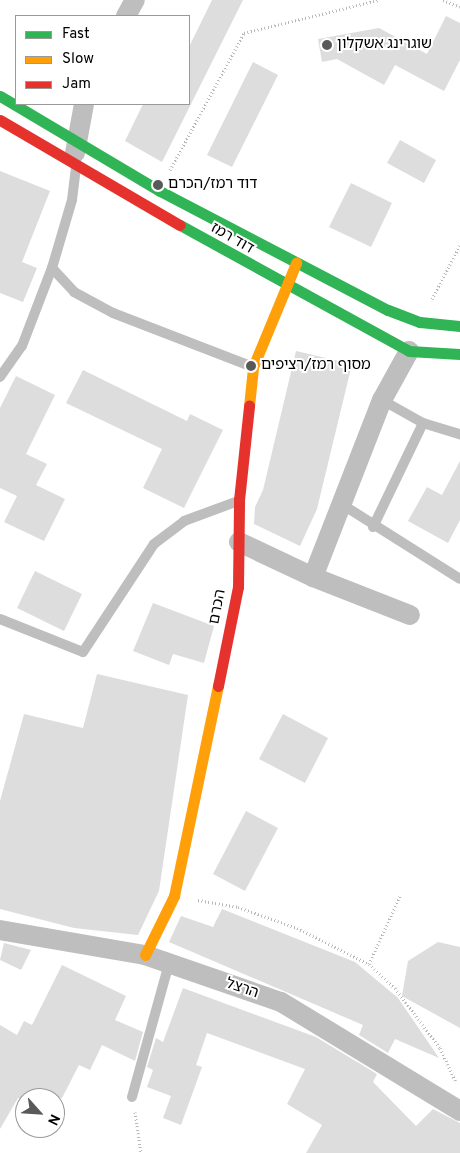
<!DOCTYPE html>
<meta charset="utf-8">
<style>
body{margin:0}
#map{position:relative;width:460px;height:1153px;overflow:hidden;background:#fff;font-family:Overpass,"Noto Sans Hebrew",sans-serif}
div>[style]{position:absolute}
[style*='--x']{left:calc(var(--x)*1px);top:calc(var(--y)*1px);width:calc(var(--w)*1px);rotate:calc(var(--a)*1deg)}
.building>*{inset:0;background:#ddd}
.path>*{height:3px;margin-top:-1.5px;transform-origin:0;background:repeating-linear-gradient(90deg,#b8b8b8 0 1px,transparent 0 3.5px)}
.lane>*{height:10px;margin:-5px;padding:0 5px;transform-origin:5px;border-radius:5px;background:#bebebe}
.street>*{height:20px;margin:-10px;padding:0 10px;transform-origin:10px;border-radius:10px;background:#bebebe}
.fast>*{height:11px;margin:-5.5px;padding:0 5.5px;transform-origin:5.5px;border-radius:5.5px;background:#30b455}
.slow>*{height:11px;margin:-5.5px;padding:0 5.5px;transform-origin:5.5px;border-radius:5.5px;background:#ff9f0a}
.jam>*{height:11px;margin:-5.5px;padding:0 5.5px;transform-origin:5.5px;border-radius:5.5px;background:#e5322d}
.dots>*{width:14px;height:14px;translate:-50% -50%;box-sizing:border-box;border:2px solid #fff;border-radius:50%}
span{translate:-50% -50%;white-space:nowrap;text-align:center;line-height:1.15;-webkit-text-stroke:4px #fff;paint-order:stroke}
.poi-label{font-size:15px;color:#000}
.left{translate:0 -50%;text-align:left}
.street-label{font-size:15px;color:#000}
.legend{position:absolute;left:15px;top:15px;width:175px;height:90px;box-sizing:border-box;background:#fff;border:1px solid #999;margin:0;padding:6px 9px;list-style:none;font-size:15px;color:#000}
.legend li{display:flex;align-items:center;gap:10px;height:25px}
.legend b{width:25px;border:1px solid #999}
.north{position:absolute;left:15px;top:1088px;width:50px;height:50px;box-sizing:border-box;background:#fff;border:1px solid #999;border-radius:50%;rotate:116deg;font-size:14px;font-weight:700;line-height:20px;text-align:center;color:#000}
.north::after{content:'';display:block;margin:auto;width:18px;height:22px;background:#595959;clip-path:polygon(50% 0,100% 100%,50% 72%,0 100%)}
</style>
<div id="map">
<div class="building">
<i style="clip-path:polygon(212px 0,243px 0,162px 162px,125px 141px,143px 104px,189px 104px,189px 47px)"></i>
<i style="clip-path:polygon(446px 16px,460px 23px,460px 60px,444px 91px,395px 65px,384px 85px,337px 59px,322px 62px,318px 39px,379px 28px,427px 54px)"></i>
<i style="clip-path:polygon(253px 62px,278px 75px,232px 167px,207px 155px)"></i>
<i style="clip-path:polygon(400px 140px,436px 160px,424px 183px,387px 163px)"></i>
<i style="clip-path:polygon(0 171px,50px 191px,22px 262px,37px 268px,23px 302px,0 293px)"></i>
<i style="clip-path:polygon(351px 183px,392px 203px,371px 247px,329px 227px)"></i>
<i style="clip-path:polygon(296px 351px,352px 364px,317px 509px,300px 546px,254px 524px,255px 507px,263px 490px)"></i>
<i style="clip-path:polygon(83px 370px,187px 421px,190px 414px,223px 430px,184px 508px,143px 488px,162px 449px,66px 403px)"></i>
<i style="clip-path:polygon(16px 376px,55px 395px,26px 454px,47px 464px,36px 485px,65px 499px,44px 541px,4px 522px,17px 496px,0 488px,0 408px)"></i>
<i style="clip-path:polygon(460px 461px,460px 520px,448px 543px,408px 521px,427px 487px,442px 495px)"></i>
<i style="clip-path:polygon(35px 571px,82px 594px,64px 631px,17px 608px)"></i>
<i style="clip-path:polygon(153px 603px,214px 626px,204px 663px,173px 654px,169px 665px,133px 651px)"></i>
<i style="clip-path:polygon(97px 674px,188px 695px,159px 891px,138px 935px,74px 928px,0 909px,0 801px,24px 714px,83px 728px)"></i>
<i style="clip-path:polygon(283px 714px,328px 738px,305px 783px,259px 759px)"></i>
<i style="clip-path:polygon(246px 811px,278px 828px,245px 891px,213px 874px)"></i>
<i style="clip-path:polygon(222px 909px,355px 962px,398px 998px,439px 1058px,395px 1039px,388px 1053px,359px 1035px,363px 1025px,169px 942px,181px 916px,213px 927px)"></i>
<i style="clip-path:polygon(438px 942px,460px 947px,460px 1028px,402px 996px,408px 961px)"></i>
<i style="clip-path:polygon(4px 943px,31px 950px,21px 970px,0 960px)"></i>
<i style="clip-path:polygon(62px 965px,126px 996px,115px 1020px,143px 1032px,135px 1061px,102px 1045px,90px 1070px,79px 1065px,62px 1098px,18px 1098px,0 1129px,0 1025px,17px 1035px,24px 1021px,32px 1025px)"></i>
<i style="clip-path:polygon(183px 988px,316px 1037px,377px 1074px,373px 1082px,416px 1126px,433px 1109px,460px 1123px,460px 1153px,306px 1153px,322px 1125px,287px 1104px,305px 1069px,207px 1033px,196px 1065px,202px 1067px,181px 1125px,163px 1118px,171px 1096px,147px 1087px,153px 1070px,147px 1067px,156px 1038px,163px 1042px)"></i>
</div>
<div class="path">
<i style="--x:443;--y:0;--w:18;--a:22"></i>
<i style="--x:170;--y:170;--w:156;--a:-61.6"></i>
<i style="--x:244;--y:33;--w:138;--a:-13.8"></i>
<i style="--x:432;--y:299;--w:61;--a:-62.6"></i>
<i style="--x:198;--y:900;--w:41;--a:9.9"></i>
<i style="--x:238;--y:907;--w:63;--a:19.6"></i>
<i style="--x:297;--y:928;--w:80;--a:26.6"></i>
<i style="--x:369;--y:964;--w:35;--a:43"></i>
<i style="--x:395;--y:988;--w:75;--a:53.1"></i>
<i style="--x:440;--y:1048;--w:38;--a:65"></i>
<i style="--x:369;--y:964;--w:75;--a:-65.5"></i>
<i style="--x:135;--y:1112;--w:41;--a:81.7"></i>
</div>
<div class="lane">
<i style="--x:52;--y:268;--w:33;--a:47"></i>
<i style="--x:74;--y:292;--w:44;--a:28.3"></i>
<i style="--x:113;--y:313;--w:150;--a:21.1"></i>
<i style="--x:0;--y:377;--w:38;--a:-55"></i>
<i style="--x:22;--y:346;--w:84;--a:-69"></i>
<i style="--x:52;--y:268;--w:71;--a:-73.6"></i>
<i style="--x:72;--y:200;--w:33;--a:-83"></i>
<i style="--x:382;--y:400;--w:47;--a:29.3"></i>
<i style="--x:423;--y:423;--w:39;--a:17"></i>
<i style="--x:343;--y:505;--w:138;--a:32.3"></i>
<i style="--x:373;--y:527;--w:115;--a:-64.3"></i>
<i style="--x:0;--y:619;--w:89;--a:21.7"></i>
<i style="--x:83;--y:652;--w:129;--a:-56.7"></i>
<i style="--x:154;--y:544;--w:38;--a:-37"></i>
<i style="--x:184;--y:521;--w:58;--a:-20.3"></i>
<i style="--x:132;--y:1097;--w:138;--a:-74.5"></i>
</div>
<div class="street">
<i style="--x:126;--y:16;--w:18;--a:-61"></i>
<i style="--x:75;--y:153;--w:50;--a:-79.6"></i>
<i style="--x:239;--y:542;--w:82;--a:25.3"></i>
<i style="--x:313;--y:577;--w:190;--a:-68.7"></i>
<i style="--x:382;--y:400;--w:56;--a:-61.1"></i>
<i style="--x:313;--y:577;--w:104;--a:21.4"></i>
<i style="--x:0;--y:930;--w:147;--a:9.8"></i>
<i style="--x:145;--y:955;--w:144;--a:19.1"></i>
<i style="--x:281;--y:1002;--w:210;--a:31.3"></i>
</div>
<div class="fast">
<i style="--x:0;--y:96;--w:186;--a:30.7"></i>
<i style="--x:160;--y:191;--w:257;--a:27.6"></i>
<i style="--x:388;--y:310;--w:34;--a:21"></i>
<i style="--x:420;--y:322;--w:40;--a:5.7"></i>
<i style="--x:180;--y:225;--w:261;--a:28.8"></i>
<i style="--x:409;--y:351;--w:51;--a:3.4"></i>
</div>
<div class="slow">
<i style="--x:249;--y:406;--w:39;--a:-84"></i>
<i style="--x:253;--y:367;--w:113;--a:-67.5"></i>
<i style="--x:145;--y:955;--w:66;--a:-63.8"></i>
<i style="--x:174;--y:896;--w:215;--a:-78.2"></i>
</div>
<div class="jam">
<i style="--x:0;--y:120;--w:208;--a:30.3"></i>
<i style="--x:218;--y:686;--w:101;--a:-78.6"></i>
<i style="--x:238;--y:587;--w:87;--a:-89.3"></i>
<i style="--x:239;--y:500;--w:95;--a:-83.9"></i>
</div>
<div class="dots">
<i style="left:327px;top:45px;background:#595959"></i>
<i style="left:158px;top:185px;background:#595959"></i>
<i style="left:251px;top:366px;background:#595959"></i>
</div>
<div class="poi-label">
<span class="left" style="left:337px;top:45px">שוגרינג אשקלון</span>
<span class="left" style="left:168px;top:185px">דוד רמז/הכרם</span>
<span class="left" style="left:261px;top:366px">מסוף רמז/רציפים</span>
</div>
<div class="street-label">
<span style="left:232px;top:239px;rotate:30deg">דוד רמז</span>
<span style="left:218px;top:607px;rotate:-79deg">הכרם</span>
<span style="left:242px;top:989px;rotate:19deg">הרצל</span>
</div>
<ul class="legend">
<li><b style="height:6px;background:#30b455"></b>Fast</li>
<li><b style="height:6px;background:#ff9f0a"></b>Slow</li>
<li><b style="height:6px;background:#e5322d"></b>Jam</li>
</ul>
<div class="north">N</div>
</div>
